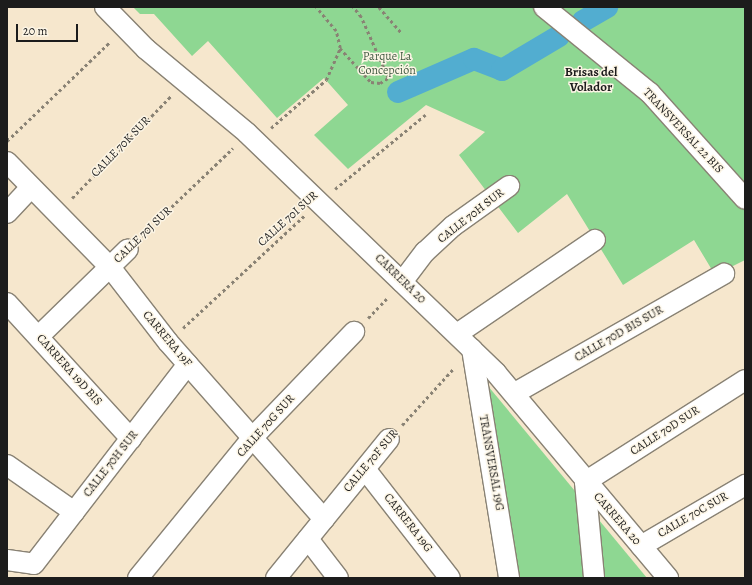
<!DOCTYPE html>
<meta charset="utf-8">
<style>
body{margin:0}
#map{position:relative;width:752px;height:585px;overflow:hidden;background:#f6e7cd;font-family:Alegreya,serif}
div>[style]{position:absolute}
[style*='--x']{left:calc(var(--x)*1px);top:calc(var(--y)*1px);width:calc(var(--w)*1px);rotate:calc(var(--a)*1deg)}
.green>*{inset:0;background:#8ed792}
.canal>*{height:22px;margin:-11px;padding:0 11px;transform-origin:11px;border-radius:11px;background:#52add0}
.path>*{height:2.5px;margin-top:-1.25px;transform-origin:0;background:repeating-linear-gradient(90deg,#898274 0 3px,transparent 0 6px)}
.roads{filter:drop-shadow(1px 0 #898274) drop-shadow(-1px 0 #898274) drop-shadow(0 1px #898274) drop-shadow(0 -1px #898274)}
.minor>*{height:20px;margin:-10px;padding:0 10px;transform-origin:10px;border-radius:10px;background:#fff}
span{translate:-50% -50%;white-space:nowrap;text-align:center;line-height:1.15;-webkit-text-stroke:3px #fcf5e5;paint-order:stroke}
.park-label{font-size:12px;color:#445d45}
.street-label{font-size:12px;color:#1c1c1c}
.neighbourhood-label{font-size:13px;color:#1c1c1c;font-weight:700}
.frame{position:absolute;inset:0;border:8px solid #1c1c1c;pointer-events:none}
.scale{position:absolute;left:16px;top:24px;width:62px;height:18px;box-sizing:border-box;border:2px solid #1c1c1c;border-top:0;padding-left:5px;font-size:12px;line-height:14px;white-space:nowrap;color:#1c1c1c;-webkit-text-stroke:3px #fcf5e5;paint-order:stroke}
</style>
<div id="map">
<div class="green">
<i style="clip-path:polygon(133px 7px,745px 7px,745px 260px,715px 275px,694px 240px,623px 285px,567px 194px,518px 233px,459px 155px,485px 132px,426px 105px,348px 169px,314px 135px,348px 105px,324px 78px,277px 118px,208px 41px,192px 56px,154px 14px,140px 14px)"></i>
<i style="clip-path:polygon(483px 380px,647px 578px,518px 578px)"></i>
</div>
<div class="canal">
<i style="--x:583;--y:21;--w:28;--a:-30"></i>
<i style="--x:398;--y:92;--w:83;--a:-23.5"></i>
<i style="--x:474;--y:59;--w:30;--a:21"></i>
<i style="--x:502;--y:70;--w:66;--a:-30.8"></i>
</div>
<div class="path">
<i style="--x:379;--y:7;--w:35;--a:49"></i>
<i style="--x:340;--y:48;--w:46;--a:47.6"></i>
<i style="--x:371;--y:82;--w:9;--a:6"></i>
<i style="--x:380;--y:83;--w:9;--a:-32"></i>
<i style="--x:388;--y:78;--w:67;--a:-113.9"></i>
<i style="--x:361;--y:17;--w:13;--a:-129"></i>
<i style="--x:271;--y:128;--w:73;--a:-41.1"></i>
<i style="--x:326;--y:80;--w:35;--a:-66"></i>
<i style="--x:340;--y:48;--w:17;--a:-103"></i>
<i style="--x:336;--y:31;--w:31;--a:-130"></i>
<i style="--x:7;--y:141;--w:143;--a:-43.9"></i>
<i style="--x:335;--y:189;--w:117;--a:-39.4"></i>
<i style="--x:72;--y:198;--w:142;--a:-45.9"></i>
<i style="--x:141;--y:236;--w:127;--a:-43.7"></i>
<i style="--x:368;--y:318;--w:29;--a:-46"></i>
<i style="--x:183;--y:328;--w:165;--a:-42.8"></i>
<i style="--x:402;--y:425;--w:77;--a:-47.6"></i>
</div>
<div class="roads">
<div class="minor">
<i style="--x:105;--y:7;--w:59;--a:45.7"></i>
<i style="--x:146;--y:49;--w:131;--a:39.7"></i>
<i style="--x:247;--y:133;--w:346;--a:43.9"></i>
<i style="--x:496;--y:373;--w:268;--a:50"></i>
<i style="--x:544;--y:7;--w:136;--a:39.1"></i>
<i style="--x:650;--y:93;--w:142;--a:48.1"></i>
<i style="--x:7;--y:162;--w:147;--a:45.6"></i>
<i style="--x:110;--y:267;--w:95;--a:52.3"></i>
<i style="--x:168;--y:342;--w:236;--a:48.6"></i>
<i style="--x:7;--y:213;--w:34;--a:-47"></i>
<i style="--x:402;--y:282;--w:38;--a:-53"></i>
<i style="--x:425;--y:252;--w:38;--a:-43"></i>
<i style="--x:453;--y:226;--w:69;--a:-35.5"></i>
<i style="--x:7;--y:303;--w:184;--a:47.6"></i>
<i style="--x:457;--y:334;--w:167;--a:-34.3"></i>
<i style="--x:39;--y:336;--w:124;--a:-44.3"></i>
<i style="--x:472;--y:349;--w:232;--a:80.8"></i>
<i style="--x:515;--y:393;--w:241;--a:-29.7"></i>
<i style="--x:7;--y:465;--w:82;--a:35"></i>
<i style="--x:365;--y:469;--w:138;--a:52.1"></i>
<i style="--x:585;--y:482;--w:190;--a:-32.5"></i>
<i style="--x:585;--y:482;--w:96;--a:84.6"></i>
<i style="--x:308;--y:539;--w:49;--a:52.4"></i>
<i style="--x:641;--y:546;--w:121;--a:-30.4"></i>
<i style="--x:7;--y:560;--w:27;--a:8"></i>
<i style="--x:34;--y:564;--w:252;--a:-52.4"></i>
<i style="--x:138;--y:578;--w:182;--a:-50.8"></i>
<i style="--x:253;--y:437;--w:146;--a:-46.1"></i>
<i style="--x:276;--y:578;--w:179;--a:-50.9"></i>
</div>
</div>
<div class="park-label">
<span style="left:387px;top:64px">Parque La<br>Concepción</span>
</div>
<div class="street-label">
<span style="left:683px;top:131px;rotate:47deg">TRANSVERSAL 22 BIS</span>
<span style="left:121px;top:147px;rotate:-46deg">CALLE 70K SUR</span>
<span style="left:471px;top:216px;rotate:-38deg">CALLE 70H SUR</span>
<span style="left:288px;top:219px;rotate:-42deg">CALLE 70I SUR</span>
<span style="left:143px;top:235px;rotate:-44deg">CALLE 70J SUR</span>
<span style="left:400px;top:279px;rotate:44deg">CARRERA 20</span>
<span style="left:619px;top:334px;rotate:-30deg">CALLE 70D BIS SUR</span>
<span style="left:167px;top:339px;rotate:50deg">CARRERA 19F</span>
<span style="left:69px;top:370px;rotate:48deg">CARRERA 19D BIS</span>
<span style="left:266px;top:426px;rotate:-48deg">CALLE 70G SUR</span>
<span style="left:665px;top:431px;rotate:-33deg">CALLE 70D SUR</span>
<span style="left:371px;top:461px;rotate:-50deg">CALLE 70F SUR</span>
<span style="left:491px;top:463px;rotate:80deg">TRANSVERSAL 19G</span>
<span style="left:111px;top:464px;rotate:-52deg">CALLE 70H SUR</span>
<span style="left:693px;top:515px;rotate:-30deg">CALLE 70C SUR</span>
<span style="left:617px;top:519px;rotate:49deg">CARRERA 20</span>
<span style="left:408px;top:523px;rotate:52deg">CARRERA 19G</span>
</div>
<div class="neighbourhood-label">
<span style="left:591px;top:80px">Brisas del<br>Volador</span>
</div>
<div class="frame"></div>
<div class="scale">20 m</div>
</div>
